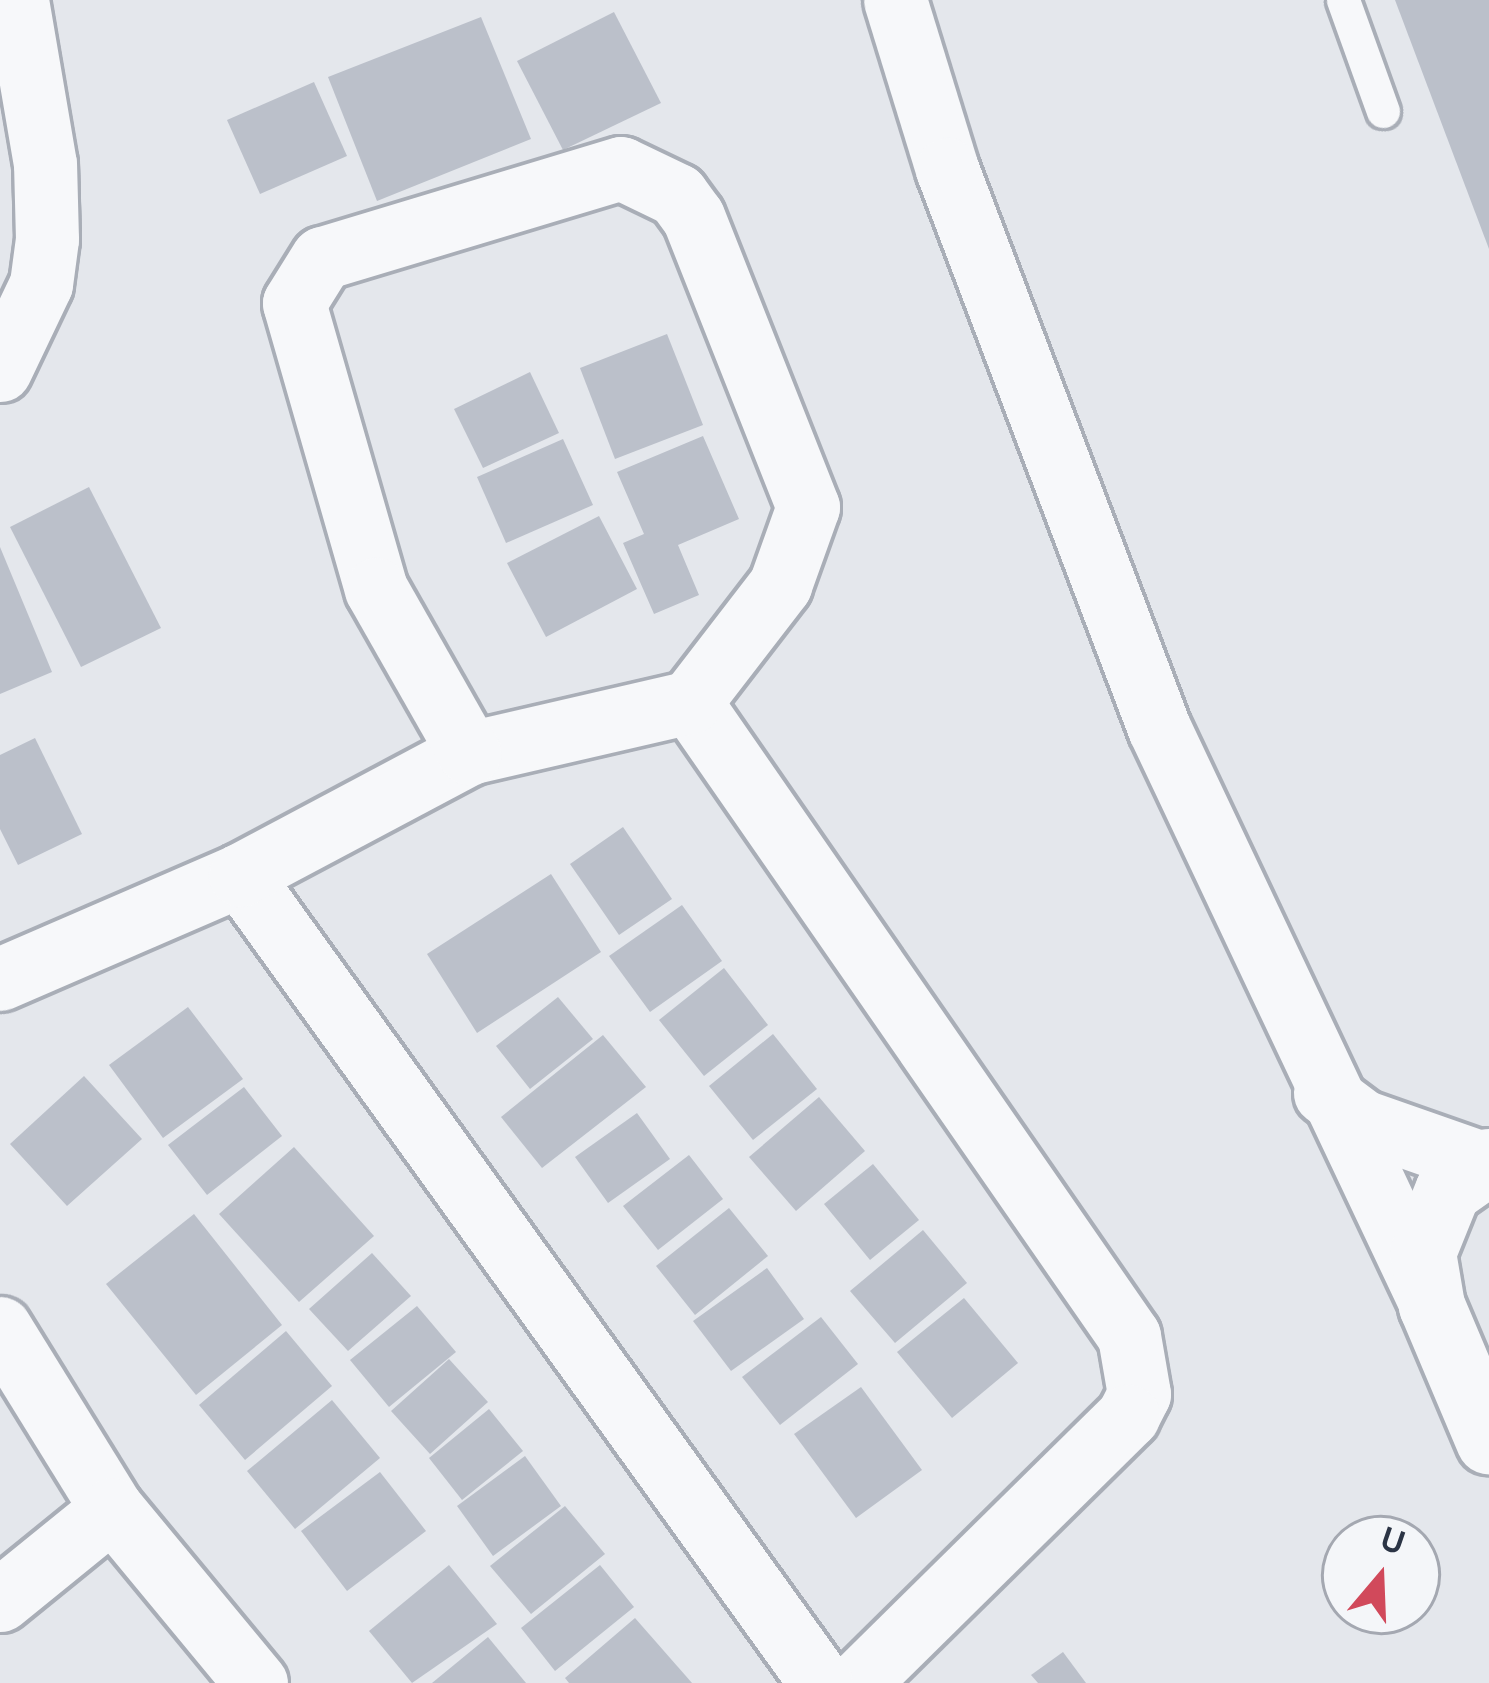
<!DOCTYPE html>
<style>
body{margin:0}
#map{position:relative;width:1489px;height:1683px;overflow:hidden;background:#e4e7ec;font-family:Overpass,sans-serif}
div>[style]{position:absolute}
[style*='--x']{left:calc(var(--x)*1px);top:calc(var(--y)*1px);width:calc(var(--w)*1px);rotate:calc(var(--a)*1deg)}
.building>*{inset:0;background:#bbc0ca}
.roads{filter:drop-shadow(3px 0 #a9aeb7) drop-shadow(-3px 0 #a9aeb7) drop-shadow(0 3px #a9aeb7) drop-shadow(0 -3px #a9aeb7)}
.service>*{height:33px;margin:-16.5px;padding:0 16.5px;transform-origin:16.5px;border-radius:16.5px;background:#f7f8fa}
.minor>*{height:63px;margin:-31.5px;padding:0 31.5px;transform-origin:31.5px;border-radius:31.5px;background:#f7f8fa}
.tertiary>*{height:66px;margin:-33px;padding:0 33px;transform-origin:33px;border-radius:33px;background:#f7f8fa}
span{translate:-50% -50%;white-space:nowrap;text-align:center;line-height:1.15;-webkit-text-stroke:9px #f4f6f9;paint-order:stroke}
.north{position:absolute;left:1321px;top:1515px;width:120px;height:120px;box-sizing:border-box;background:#f4f6f9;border:3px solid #a4a8b1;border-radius:50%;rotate:19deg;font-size:33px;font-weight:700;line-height:48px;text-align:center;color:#2b3445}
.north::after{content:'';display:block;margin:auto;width:42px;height:54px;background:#d1495b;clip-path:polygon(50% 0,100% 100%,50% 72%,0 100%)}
</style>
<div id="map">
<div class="building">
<i style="clip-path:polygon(1395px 0,1489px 0,1489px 249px)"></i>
<i style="clip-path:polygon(614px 12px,661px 103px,563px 150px,517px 61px)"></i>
<i style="clip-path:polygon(481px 17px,531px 139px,377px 201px,328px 77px)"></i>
<i style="clip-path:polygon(314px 82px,347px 156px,260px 194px,227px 120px)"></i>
<i style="clip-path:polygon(667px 334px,703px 425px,615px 459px,580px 368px)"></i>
<i style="clip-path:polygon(530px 372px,559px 433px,483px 468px,454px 409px)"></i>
<i style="clip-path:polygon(703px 436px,739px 519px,678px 545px,699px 595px,654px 614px,623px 543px,644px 534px,617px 472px)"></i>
<i style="clip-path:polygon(563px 439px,593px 505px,506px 543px,477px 477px)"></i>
<i style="clip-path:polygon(89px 487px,161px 628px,81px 667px,10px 527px)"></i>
<i style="clip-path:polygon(599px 516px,637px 589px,546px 637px,507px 563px)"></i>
<i style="clip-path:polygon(0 547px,52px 672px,0 694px)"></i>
<i style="clip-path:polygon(35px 738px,82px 834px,18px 865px,0 829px,0 755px)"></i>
<i style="clip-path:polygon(623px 827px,672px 899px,619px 935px,570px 864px)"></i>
<i style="clip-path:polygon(551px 874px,601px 952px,477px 1033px,427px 954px)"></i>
<i style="clip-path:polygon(682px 905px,722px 961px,650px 1012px,609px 956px)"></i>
<i style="clip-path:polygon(724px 968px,768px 1025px,704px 1076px,659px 1020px)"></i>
<i style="clip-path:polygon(558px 997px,593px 1039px,530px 1089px,496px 1046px)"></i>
<i style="clip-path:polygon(188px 1007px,243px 1079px,163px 1138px,109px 1065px)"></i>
<i style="clip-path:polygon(773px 1034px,817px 1089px,753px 1140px,709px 1086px)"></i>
<i style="clip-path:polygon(603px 1035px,646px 1087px,542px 1168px,501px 1117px)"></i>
<i style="clip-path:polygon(84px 1076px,142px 1139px,67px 1206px,10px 1144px)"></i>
<i style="clip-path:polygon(244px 1087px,282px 1136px,207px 1195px,168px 1145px)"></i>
<i style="clip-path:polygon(819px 1097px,865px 1151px,796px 1211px,749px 1157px)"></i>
<i style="clip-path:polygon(637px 1113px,670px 1159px,608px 1203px,575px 1157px)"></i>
<i style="clip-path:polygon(294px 1147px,374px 1236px,299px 1302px,219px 1214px)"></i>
<i style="clip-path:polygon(689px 1155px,723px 1199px,658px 1250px,623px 1206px)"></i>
<i style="clip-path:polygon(873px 1164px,919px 1220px,870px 1260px,824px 1204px)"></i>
<i style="clip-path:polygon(729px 1208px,768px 1256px,695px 1315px,656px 1266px)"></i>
<i style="clip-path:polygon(194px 1214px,282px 1325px,196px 1395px,106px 1284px)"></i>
<i style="clip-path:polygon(923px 1230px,967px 1283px,895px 1343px,850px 1291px)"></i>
<i style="clip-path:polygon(372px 1253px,411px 1296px,348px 1351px,309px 1309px)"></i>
<i style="clip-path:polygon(767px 1268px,804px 1319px,731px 1371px,693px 1321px)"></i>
<i style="clip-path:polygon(964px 1298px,1018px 1363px,952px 1418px,897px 1352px)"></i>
<i style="clip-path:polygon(417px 1306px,456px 1352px,389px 1407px,350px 1360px)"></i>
<i style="clip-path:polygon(821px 1317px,858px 1364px,780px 1425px,742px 1377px)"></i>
<i style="clip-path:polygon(286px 1331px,332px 1386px,245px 1460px,199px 1405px)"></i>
<i style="clip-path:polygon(449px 1359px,488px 1402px,430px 1454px,391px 1411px)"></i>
<i style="clip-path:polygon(861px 1387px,922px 1470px,856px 1518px,794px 1434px)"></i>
<i style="clip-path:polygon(332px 1400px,380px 1458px,295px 1529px,247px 1471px)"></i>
<i style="clip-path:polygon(489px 1409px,523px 1451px,462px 1500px,429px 1458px)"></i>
<i style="clip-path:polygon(525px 1456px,561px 1506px,493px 1556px,457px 1506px)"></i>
<i style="clip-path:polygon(380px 1472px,426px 1531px,347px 1591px,301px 1531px)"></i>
<i style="clip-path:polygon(565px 1506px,605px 1554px,531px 1614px,490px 1566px)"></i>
<i style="clip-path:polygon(449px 1565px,497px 1624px,412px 1683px,369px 1631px)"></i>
<i style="clip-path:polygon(600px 1565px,634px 1607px,555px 1671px,521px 1628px)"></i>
<i style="clip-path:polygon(635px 1618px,692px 1683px,569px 1683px,565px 1678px)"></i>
<i style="clip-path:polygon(488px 1637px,526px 1683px,432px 1683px)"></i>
<i style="clip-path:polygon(1063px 1652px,1086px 1683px,1038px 1683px,1031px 1675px)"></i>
</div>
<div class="roads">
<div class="service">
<i style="--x:1343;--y:0;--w:118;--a:70.2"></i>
</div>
<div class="minor">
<i style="--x:895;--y:0;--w:177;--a:72.9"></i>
<i style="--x:947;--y:169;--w:598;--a:69.23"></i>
<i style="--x:1159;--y:728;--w:639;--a:64.72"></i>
<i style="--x:0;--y:370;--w:95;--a:-64.5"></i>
<i style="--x:41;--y:284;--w:45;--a:-82.4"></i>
<i style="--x:47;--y:239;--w:75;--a:-91.5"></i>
<i style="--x:45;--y:164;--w:166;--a:-99.7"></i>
<i style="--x:690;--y:702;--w:771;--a:55.3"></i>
<i style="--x:1129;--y:1336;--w:59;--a:80.2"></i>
<i style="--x:1139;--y:1394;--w:25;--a:117"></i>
<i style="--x:1128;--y:1416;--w:380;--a:135.4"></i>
<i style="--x:240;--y:875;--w:995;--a:54.28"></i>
<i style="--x:0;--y:979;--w:262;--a:-23.4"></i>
<i style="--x:240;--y:875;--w:259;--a:-28"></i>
<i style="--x:469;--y:753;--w:227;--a:-13"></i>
<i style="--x:690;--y:702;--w:148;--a:-52.4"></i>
<i style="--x:780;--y:585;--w:83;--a:-70.3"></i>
<i style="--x:808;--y:507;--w:312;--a:-111.6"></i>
<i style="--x:693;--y:217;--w:27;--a:-126"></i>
<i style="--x:677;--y:195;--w:62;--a:-154.3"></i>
<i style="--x:621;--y:168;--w:312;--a:163.2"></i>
<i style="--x:322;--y:258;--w:53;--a:121.9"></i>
<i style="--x:294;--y:303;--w:298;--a:74"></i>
<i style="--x:376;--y:589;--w:189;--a:60.4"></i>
<i style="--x:1325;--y:1093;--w:46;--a:37.1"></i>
<i style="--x:1362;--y:1121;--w:130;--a:19.3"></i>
<i style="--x:0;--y:1328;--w:213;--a:58.3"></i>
<i style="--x:112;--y:1509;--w:226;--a:50.4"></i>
<i style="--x:0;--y:1600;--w:144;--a:-39.1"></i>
</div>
<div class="tertiary">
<i style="--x:1489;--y:1162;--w:50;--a:144.7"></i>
<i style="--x:1448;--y:1191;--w:67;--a:112"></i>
<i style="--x:1423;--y:1253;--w:54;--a:80.4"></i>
<i style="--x:1432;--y:1306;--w:147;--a:67.1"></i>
</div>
</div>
<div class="north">U</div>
</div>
